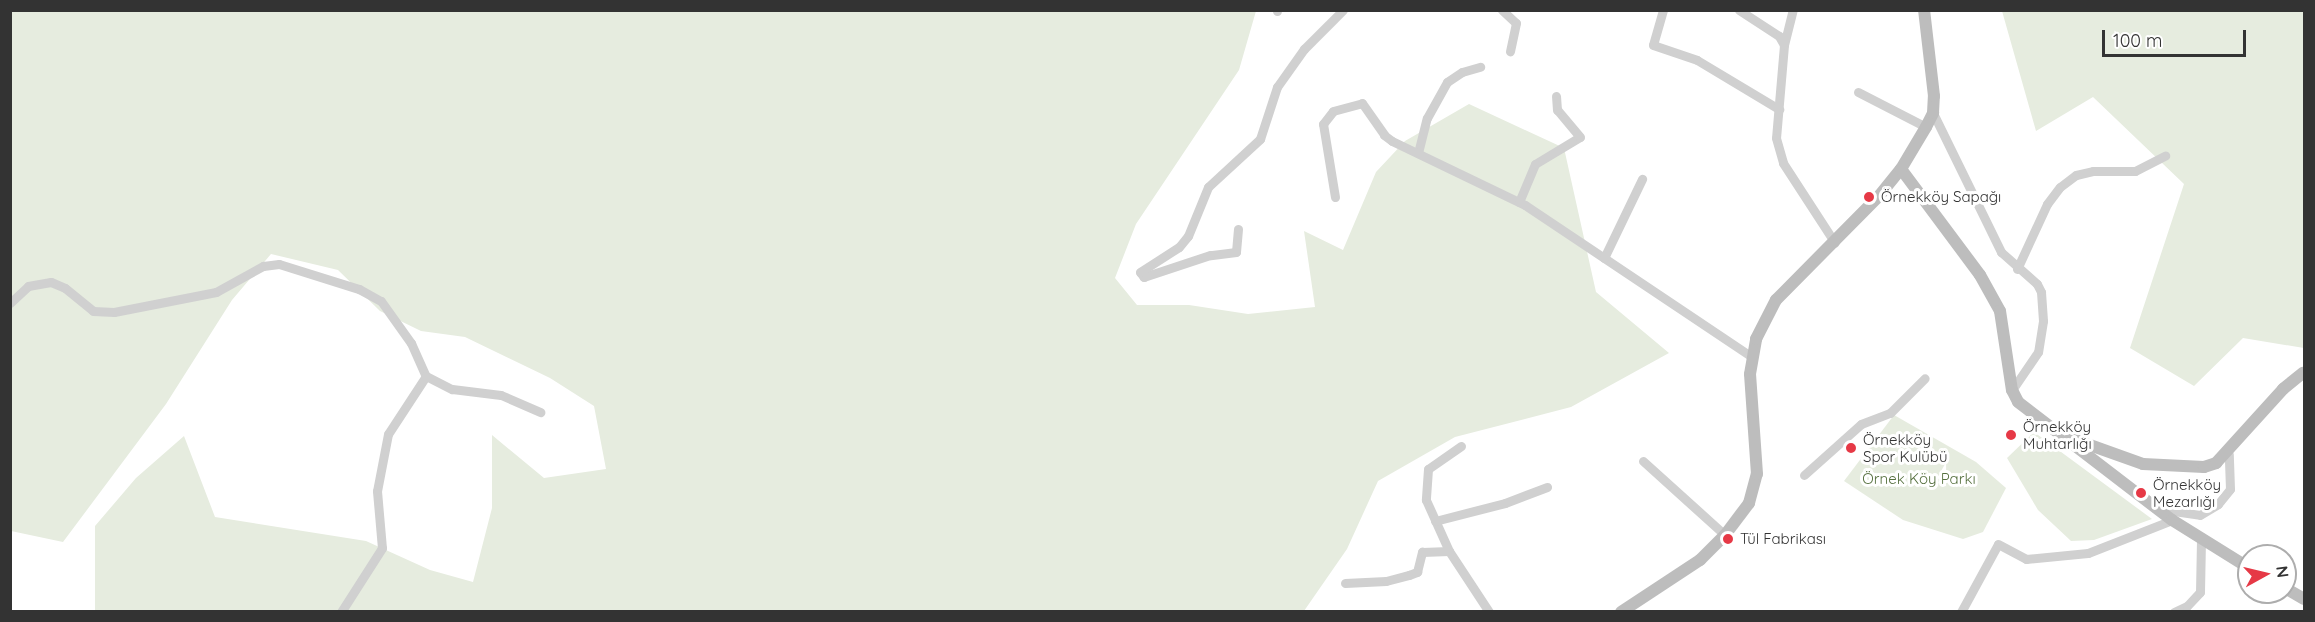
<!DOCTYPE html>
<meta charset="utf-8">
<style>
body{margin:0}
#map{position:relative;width:2315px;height:622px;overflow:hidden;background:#fff;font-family:Quicksand,sans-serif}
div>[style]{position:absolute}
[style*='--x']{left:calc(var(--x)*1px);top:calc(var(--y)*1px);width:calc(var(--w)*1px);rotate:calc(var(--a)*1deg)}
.green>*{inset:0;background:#e6ecdf}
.street>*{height:9px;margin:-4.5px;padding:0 4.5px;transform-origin:4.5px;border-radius:4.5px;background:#d0d0d0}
.secondary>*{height:12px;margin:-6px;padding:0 6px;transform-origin:6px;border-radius:6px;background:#bdbdbd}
.dots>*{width:16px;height:16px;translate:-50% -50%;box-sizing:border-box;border:3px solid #fff;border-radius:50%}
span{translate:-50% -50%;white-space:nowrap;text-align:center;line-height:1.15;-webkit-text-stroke:6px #fff;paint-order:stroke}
.poi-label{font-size:15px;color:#333}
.left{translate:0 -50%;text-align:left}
.park-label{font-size:15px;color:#56703f}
.frame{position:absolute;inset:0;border:12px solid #333;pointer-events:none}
.north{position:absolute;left:2237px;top:544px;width:60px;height:60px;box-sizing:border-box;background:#fff;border:2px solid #adadad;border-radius:50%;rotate:82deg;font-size:16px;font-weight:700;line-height:24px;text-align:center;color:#333}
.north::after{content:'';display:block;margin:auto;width:21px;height:27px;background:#e63946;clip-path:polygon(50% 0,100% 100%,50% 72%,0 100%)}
.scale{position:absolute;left:2102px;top:30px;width:144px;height:27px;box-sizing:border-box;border:3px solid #333;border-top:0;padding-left:8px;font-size:18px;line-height:21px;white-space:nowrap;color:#333;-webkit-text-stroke:4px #fff;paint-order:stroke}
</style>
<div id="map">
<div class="green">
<i style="clip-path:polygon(11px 11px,1256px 11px,1239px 70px,1136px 224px,1115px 278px,1137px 305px,1189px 305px,1248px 314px,1315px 307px,1304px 231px,1343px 250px,1376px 172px,1405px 141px,1469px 104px,1564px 148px,1596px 292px,1669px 353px,1571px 407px,1455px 437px,1378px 481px,1347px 549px,1304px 611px,95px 611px,95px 526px,136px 478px,184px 436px,215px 517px,366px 541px,430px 570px,473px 582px,492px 508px,492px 435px,544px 478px,606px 469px,594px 406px,550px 378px,465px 337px,421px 331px,380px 311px,338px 270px,271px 254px,232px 300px,166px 404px,63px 542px,11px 531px)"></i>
<i style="clip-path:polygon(2002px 11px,2304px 11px,2304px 348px,2243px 338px,2194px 386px,2130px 348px,2184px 184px,2093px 97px,2036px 131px)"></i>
<i style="clip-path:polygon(1894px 415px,1976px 462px,2006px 488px,1983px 532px,1963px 539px,1903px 520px,1844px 481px)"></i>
<i style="clip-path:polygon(2034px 432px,2152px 519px,2094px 540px,2071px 541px,2038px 510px,2007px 458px)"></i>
</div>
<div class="street">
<i style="--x:1502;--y:10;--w:19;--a:43"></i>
<i style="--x:1516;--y:23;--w:29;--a:102"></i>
<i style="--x:1663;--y:10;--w:36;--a:106"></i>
<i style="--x:1653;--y:45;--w:46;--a:18.8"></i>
<i style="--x:1697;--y:60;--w:96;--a:30.9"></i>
<i style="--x:1739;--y:10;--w:48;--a:33"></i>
<i style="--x:1779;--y:36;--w:10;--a:61"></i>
<i style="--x:1784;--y:45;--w:93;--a:94.9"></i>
<i style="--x:1776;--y:138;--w:26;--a:74"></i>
<i style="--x:1783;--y:163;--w:95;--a:57"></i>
<i style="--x:1277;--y:11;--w:1;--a:-90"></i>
<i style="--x:1784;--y:45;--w:36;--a:-76"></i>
<i style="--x:1858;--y:92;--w:76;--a:27.2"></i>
<i style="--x:1933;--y:113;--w:155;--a:63.9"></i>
<i style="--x:2001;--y:252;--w:48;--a:41.6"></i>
<i style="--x:2037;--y:284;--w:9;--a:63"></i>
<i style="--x:2041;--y:292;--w:29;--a:86"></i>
<i style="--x:2043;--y:321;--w:31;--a:99"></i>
<i style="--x:2038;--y:352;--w:46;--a:124.4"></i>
<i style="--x:1418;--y:153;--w:36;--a:-76"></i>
<i style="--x:1427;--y:118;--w:41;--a:-60.9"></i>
<i style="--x:1447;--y:82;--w:18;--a:-34"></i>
<i style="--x:1462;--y:72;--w:19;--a:-16"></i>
<i style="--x:1335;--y:197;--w:74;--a:-99.3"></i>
<i style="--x:1323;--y:124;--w:16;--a:-52"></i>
<i style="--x:1333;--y:111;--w:30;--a:-15"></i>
<i style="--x:1362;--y:103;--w:39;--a:55"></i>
<i style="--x:1384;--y:135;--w:10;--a:37"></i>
<i style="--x:1392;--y:141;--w:148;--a:25.7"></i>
<i style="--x:1525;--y:205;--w:273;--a:33.8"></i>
<i style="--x:1519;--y:202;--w:41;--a:-67.2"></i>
<i style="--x:1535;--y:164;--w:52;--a:-31"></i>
<i style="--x:1580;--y:137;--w:35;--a:-130"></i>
<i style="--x:1557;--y:110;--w:14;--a:-94"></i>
<i style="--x:1238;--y:229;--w:23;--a:95"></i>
<i style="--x:1236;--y:252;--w:26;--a:173"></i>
<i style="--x:1210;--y:255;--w:70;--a:161.6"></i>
<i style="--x:1144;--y:277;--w:6;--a:-129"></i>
<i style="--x:1140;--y:272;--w:46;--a:-32.7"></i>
<i style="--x:1179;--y:247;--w:14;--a:-51"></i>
<i style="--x:1188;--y:236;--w:53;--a:-67.8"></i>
<i style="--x:1208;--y:187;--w:71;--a:-42.7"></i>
<i style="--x:1260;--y:139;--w:55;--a:-71.9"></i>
<i style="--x:1277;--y:87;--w:47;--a:-54.6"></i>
<i style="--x:1304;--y:49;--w:55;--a:-45"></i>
<i style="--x:1604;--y:258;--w:88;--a:-64.3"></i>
<i style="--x:2017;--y:269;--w:72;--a:-65.2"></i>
<i style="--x:2047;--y:204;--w:21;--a:-53"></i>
<i style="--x:2060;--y:187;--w:20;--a:-37"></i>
<i style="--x:2076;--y:175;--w:17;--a:-13"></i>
<i style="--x:2093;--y:171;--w:42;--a:0"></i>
<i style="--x:2135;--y:171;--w:34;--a:-27"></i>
<i style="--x:10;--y:303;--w:25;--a:-43"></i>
<i style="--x:28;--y:286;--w:23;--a:-10"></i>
<i style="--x:51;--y:282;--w:15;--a:23"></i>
<i style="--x:65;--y:288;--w:36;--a:39"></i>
<i style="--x:93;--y:311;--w:21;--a:3"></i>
<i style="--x:114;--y:312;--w:104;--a:-11.1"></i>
<i style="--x:216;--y:292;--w:54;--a:-29"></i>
<i style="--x:263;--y:266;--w:16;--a:-7"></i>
<i style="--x:279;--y:264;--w:84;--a:17.4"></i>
<i style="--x:359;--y:289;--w:25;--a:29"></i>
<i style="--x:381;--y:301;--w:52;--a:54.5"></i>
<i style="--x:411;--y:343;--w:36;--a:66"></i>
<i style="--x:426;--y:376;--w:69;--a:123.2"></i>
<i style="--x:388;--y:434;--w:58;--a:100.9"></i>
<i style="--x:377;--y:491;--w:57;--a:85"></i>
<i style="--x:382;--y:548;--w:76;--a:122.6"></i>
<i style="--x:426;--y:376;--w:29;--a:27"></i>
<i style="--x:452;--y:389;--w:49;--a:7"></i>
<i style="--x:501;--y:395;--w:43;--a:23.6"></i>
<i style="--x:1461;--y:446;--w:40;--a:145.1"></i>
<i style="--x:1428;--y:469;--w:31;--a:94"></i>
<i style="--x:1426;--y:500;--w:56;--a:65.7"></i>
<i style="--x:1449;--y:551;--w:73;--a:56.7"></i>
<i style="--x:1643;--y:461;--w:110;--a:42.1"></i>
<i style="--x:1804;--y:475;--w:76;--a:-41.8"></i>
<i style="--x:1861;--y:424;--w:31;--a:-21"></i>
<i style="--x:1890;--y:413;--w:49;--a:-45"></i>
<i style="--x:2160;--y:509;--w:40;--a:8.5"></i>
<i style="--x:2200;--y:515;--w:21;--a:-31"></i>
<i style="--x:2218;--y:504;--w:19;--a:-51"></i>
<i style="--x:2230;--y:489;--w:35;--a:-92"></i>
<i style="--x:1435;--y:521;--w:72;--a:-14.4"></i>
<i style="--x:1505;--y:503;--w:45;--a:-20.9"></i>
<i style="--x:1345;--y:583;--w:41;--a:-2.8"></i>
<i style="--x:1386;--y:581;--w:24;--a:-15"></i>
<i style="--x:1409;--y:575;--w:9;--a:-21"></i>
<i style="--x:1417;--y:572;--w:21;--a:-76"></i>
<i style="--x:1422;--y:552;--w:27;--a:-2"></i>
<i style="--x:1961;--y:612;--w:77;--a:-61.4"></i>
<i style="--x:1998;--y:544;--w:32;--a:28"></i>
<i style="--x:2026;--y:559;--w:62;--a:-5.5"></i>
<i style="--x:2088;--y:553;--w:90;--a:-21.4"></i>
<i style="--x:2174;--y:612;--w:14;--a:-25"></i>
<i style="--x:2187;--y:606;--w:19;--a:-47"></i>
<i style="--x:2200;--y:592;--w:53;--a:-88.9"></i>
</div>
<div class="secondary">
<i style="--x:1901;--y:169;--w:132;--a:53.3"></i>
<i style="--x:1980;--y:275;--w:41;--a:60.9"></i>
<i style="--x:2000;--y:311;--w:80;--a:81.4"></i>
<i style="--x:2012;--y:390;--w:13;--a:63"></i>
<i style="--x:2018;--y:402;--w:194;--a:37.5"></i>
<i style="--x:2172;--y:520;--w:91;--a:31.9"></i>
<i style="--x:2073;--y:439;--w:74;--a:19.7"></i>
<i style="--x:2143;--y:464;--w:61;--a:2.8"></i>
<i style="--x:2204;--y:467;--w:13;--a:-18"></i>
<i style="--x:2216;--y:463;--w:100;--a:-47.8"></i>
<i style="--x:2283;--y:389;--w:26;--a:-39"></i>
<i style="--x:2285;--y:588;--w:22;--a:30"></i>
<i style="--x:1621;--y:612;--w:95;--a:-33.4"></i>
<i style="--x:1700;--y:560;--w:35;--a:-45"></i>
<i style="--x:1725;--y:535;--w:40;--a:-53"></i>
<i style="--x:1749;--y:503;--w:30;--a:-75"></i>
<i style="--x:1757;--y:474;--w:100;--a:-94"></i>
<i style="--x:1750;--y:374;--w:36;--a:-80"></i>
<i style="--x:1756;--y:339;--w:44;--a:-62.9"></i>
<i style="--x:1776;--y:300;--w:146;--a:-45.3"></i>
<i style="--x:1879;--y:196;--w:35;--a:-51"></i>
<i style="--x:1901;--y:169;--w:49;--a:-59.2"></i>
<i style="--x:1926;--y:127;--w:16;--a:-63"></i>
<i style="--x:1933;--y:113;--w:17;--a:-87"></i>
<i style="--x:1934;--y:96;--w:87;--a:-96.6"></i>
</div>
<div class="dots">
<i style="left:1869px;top:197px;background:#e63946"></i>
<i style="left:2011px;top:435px;background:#e63946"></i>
<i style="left:1851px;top:448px;background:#e63946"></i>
<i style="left:2141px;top:493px;background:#e63946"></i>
<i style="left:1728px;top:539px;background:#e63946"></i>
</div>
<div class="poi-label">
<span class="left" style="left:1881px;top:197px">Örnekköy Sapağı</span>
<span class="left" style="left:2023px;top:435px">Örnekköy<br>Muhtarlığı</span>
<span class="left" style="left:1863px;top:448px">Örnekköy<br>Spor Kulübü</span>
<span class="left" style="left:2153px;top:493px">Örnekköy<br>Mezarlığı</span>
<span class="left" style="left:1740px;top:539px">Tül Fabrikası</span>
</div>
<div class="park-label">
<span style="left:1919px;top:479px">Örnek Köy Parkı</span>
</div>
<div class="frame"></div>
<div class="north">N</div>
<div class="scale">100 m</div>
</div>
